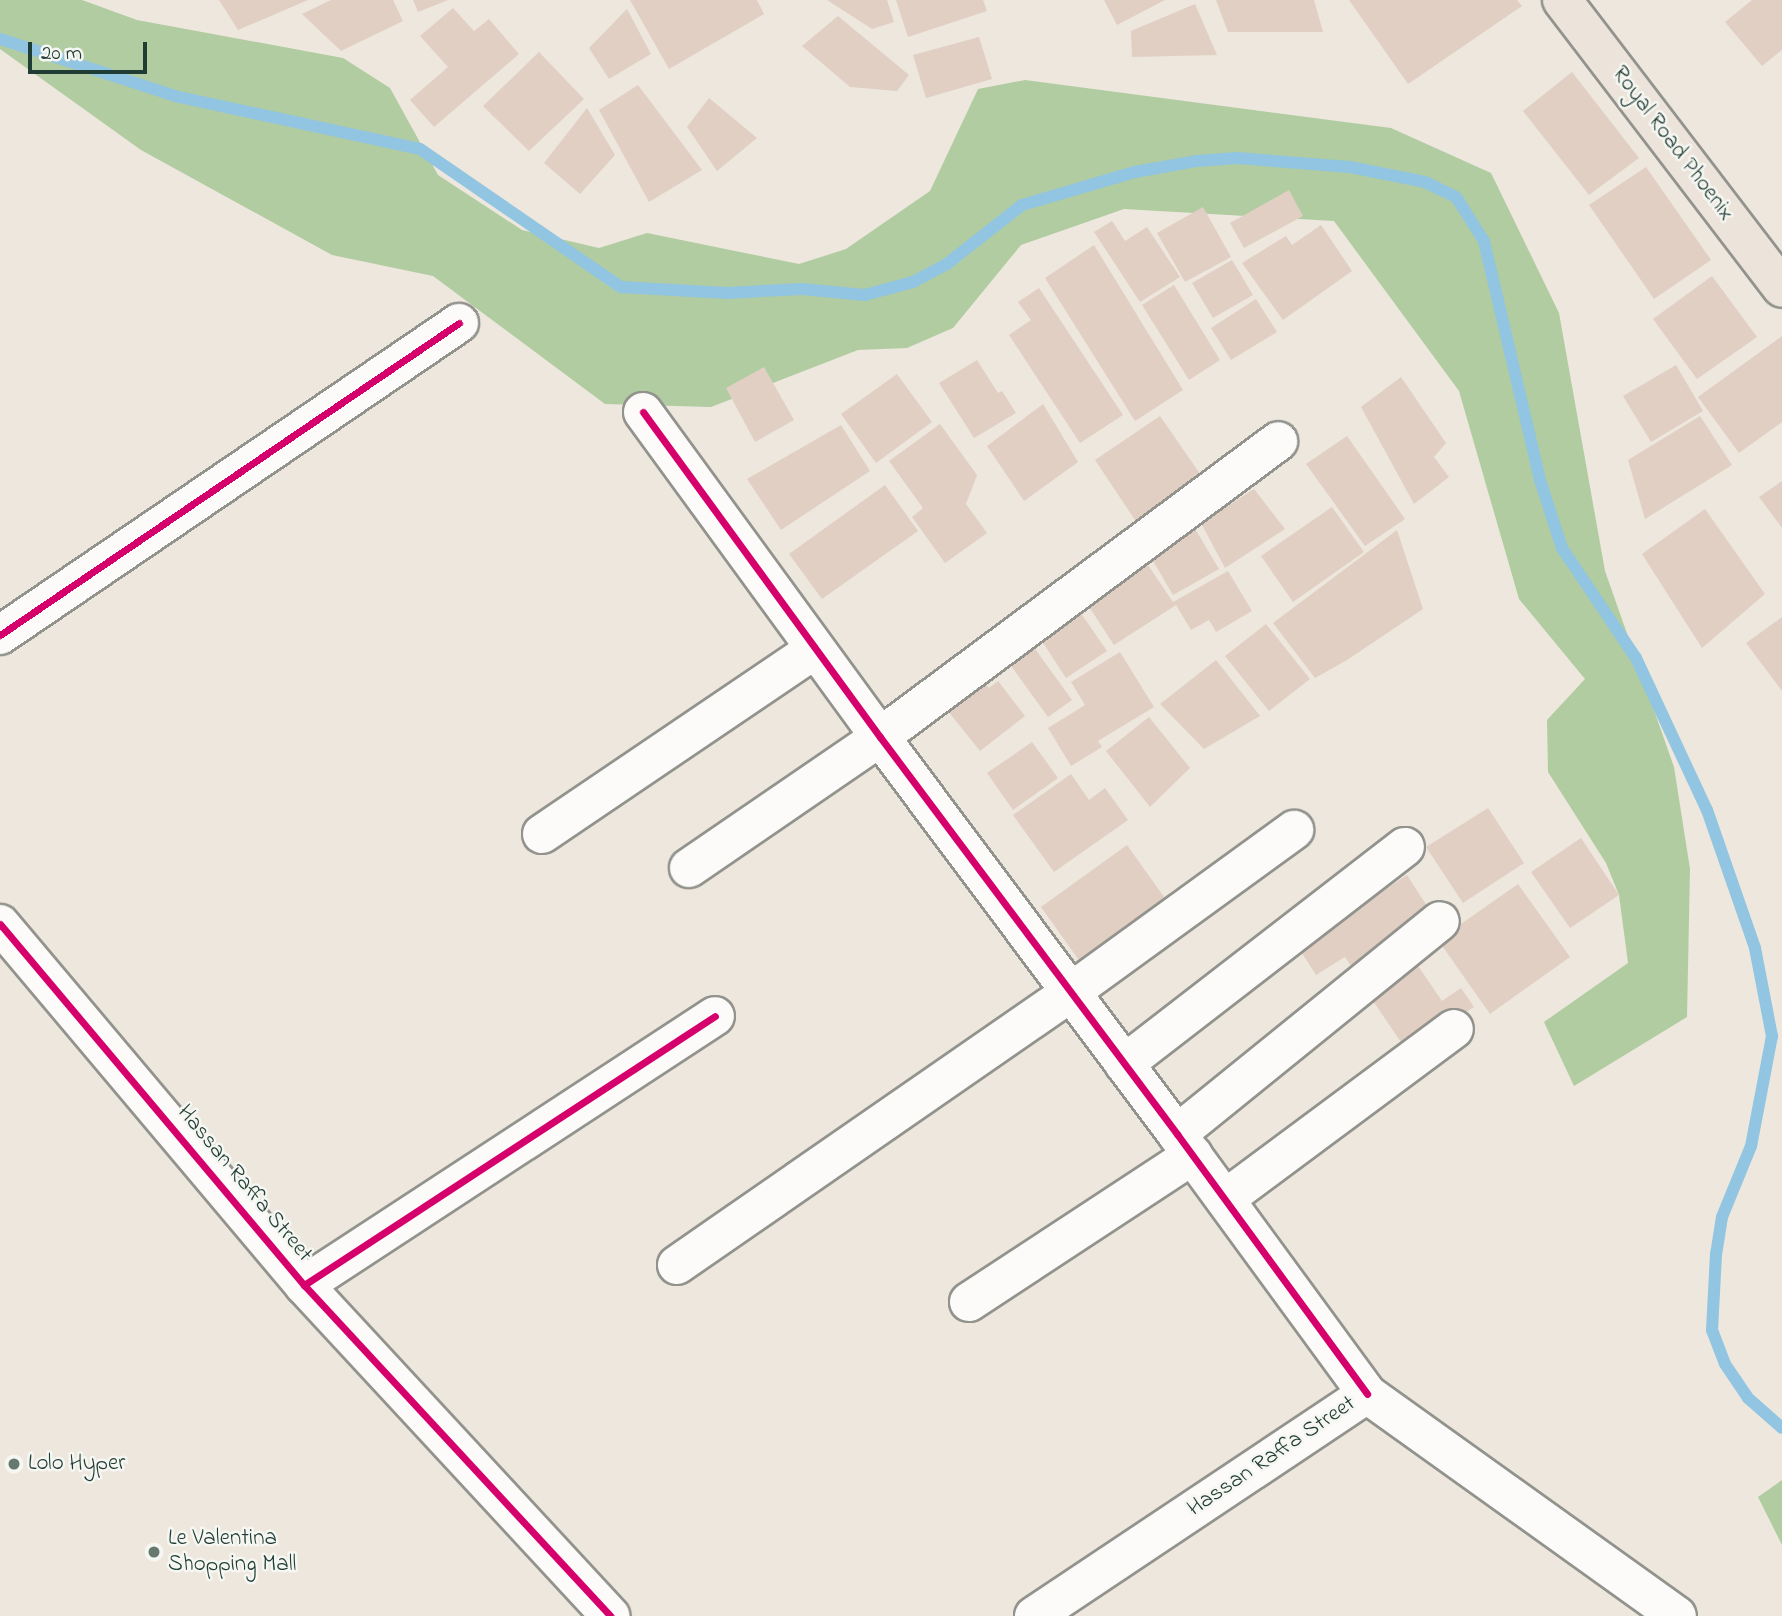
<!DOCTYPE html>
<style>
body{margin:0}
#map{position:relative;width:1782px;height:1616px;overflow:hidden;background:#ede7dd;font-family:"Indie Flower",sans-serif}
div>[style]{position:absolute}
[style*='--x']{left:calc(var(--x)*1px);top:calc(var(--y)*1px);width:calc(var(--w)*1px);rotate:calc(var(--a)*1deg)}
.forest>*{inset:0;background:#b1cca1}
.stream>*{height:12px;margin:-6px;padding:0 6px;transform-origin:6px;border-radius:6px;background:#91c5e1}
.building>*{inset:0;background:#e1cfc4}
.roads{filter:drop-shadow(2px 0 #92938d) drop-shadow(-2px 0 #92938d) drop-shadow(0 2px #92938d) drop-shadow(0 -2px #92938d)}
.minor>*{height:38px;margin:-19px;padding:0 19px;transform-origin:19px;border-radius:19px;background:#fcfbfa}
.major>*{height:38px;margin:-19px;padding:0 19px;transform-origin:19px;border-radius:19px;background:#ece4da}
.cycleway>*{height:7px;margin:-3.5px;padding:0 3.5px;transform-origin:3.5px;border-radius:3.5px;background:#d6006c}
.dots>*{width:19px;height:19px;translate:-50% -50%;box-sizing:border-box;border:4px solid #f6f6f2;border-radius:50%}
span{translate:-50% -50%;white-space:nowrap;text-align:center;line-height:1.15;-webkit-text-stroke:5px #f6f6f2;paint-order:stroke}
.street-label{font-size:23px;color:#1f3d34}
.poi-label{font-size:23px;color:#1f3d34}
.left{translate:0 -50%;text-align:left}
.scale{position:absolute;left:28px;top:42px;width:119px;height:32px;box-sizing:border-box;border:4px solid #1f3d34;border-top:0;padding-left:9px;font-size:21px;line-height:24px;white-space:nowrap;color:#1f3d34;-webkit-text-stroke:5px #f6f6f2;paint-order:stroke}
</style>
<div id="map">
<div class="forest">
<i style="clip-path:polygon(0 0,82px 0,137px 20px,343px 58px,390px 88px,438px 175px,522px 230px,599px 248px,647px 233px,799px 264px,846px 249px,930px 191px,978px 89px,1025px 80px,1391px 128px,1491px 173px,1559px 313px,1605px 571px,1674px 767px,1690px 869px,1687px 1017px,1574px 1086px,1544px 1022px,1628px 963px,1619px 895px,1606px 863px,1548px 772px,1547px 720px,1585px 679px,1519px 599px,1459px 391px,1334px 221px,1124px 209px,1021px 245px,953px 328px,907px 348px,858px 350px,711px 407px,605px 404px,433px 276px,332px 255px,141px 150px,0 49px)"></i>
<i style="clip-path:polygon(1782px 1480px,1782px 1545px,1758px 1497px)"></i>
</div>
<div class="stream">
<i style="--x:0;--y:39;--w:188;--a:18"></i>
<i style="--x:179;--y:97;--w:247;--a:12.2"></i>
<i style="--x:420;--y:149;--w:244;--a:34.5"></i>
<i style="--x:621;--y:287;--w:106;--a:3.2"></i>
<i style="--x:727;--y:293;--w:75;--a:-3.1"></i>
<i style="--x:802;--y:289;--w:63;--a:5.4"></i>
<i style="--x:865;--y:295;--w:50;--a:-15.2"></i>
<i style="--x:913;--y:282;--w:40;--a:-28"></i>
<i style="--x:948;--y:263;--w:94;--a:-38.1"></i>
<i style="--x:1022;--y:205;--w:118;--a:-16.3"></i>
<i style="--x:1135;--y:172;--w:63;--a:-10.1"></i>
<i style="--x:1197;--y:161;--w:40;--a:-4.3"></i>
<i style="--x:1237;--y:158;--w:113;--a:4.6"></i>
<i style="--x:1350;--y:167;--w:76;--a:11.3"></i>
<i style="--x:1425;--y:182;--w:34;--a:26"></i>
<i style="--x:1456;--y:197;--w:52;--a:57.5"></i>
<i style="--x:1484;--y:241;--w:245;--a:76.8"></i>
<i style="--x:1540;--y:480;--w:71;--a:72.1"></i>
<i style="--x:1562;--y:548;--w:133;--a:56.1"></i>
<i style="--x:1636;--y:658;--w:168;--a:65"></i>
<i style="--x:1707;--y:810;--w:146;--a:70.8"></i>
<i style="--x:1755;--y:948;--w:90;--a:79.1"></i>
<i style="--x:1772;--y:1036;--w:112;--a:100.8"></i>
<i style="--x:1751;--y:1146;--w:77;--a:112.2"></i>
<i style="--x:1722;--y:1217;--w:37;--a:99"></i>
<i style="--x:1716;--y:1254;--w:76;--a:93"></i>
<i style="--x:1712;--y:1330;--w:36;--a:69"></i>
<i style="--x:1725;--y:1364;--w:41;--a:55.9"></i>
<i style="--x:1748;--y:1398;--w:45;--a:41.4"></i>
</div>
<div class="building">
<i style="clip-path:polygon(219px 0,308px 0,238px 30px)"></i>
<i style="clip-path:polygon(331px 0,393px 0,403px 21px,341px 51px,302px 14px)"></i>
<i style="clip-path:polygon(413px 0,448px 0,418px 12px)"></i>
<i style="clip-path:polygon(630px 0,757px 0,764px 14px,669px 69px)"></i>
<i style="clip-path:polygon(827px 0,887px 0,894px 22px,872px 29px)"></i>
<i style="clip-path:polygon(896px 0,983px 0,987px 11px,908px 37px)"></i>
<i style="clip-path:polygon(1104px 0,1165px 0,1117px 25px)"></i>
<i style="clip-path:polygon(1216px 0,1314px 0,1323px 32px,1228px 32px)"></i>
<i style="clip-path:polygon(1349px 0,1517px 0,1522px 6px,1408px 84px)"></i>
<i style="clip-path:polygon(1752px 0,1782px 0,1782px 50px,1762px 66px,1725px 22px)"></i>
<i style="clip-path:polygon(1195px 4px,1217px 55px,1132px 57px,1131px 31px)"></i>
<i style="clip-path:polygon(453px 8px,474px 31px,489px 19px,519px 54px,434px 127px,410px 100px,448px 67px,420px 36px)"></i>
<i style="clip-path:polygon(627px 9px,651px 54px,609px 79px,589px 48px)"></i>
<i style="clip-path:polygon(838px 16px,909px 75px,897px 91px,850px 87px,802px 46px)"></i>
<i style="clip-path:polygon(979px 37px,992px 79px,926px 98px,913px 55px)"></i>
<i style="clip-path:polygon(539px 52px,584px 99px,529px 151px,483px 106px)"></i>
<i style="clip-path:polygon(1572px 72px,1639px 158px,1589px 195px,1523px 111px)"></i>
<i style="clip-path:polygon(638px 85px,702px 170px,649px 202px,599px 110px)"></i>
<i style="clip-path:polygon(709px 98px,757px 138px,717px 171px,687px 127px)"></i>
<i style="clip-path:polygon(587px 108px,615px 155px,580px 194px,544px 163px)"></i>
<i style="clip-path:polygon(1646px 167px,1711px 260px,1654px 299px,1589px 205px)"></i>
<i style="clip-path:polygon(1289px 190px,1303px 216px,1244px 248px,1230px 223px)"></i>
<i style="clip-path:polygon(1203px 207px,1231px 257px,1185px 282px,1157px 233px)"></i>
<i style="clip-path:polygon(1112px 221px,1125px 241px,1147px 227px,1180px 277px,1140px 302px,1094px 232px)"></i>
<i style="clip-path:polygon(1321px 225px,1352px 271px,1283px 320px,1242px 263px,1286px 236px,1292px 245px)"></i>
<i style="clip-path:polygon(1094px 245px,1183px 390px,1135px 421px,1045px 278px)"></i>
<i style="clip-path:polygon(1232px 260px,1253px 295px,1213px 318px,1192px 283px)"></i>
<i style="clip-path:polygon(1712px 276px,1757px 337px,1697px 379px,1653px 319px)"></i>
<i style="clip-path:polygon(1174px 285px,1220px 360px,1189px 380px,1142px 305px)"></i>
<i style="clip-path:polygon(1039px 288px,1123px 415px,1080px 443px,1009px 335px,1031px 320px,1018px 302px)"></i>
<i style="clip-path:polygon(1256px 299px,1277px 332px,1231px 360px,1211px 328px)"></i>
<i style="clip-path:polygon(1782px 336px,1782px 422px,1739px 453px,1698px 397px)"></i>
<i style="clip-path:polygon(977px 360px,998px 393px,1002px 391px,1016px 413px,974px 438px,939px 383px)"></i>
<i style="clip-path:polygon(1676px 365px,1703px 411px,1651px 442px,1623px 396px)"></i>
<i style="clip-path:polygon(764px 367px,794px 420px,755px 442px,726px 388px)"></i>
<i style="clip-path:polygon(897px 374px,932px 422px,876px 463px,841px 414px)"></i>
<i style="clip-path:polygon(1401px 377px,1446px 443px,1434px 457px,1449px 477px,1414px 504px,1361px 407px)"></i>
<i style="clip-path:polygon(1043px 404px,1078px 462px,1024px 501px,987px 446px)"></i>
<i style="clip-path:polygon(1160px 416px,1203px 478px,1137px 523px,1095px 460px)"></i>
<i style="clip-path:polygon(1700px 416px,1732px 465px,1645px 519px,1628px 460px)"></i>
<i style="clip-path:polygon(940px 424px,977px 475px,966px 504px,987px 533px,945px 563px,912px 517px,923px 508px,889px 461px)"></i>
<i style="clip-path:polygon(841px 425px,870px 471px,781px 530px,747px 479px)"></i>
<i style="clip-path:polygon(1347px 436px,1405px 519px,1365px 546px,1306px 464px)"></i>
<i style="clip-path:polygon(1782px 481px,1782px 528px,1759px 497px)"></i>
<i style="clip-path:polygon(885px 485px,918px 531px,822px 599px,789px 554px)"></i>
<i style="clip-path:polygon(1254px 489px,1285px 529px,1225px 568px,1201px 523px)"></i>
<i style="clip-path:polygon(1332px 507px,1364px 552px,1293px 602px,1261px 556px)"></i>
<i style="clip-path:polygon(1705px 509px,1765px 594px,1702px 648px,1642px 554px)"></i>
<i style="clip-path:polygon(1194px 527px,1219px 569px,1173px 595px,1149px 554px)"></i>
<i style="clip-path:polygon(1397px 530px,1423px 609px,1347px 660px,1315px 678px,1273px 623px)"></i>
<i style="clip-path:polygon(1146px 562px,1173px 602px,1228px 571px,1252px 611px,1216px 632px,1209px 620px,1191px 630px,1176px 605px,1114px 645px,1086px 602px)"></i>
<i style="clip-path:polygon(1078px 609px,1107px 651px,1066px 678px,1038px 635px)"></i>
<i style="clip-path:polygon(1782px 617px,1782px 691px,1746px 643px)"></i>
<i style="clip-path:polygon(1266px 624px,1310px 679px,1269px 711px,1225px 656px)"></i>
<i style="clip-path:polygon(1033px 646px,1072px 700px,1048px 717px,1009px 663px)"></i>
<i style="clip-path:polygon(1120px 652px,1154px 707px,1098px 741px,1102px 747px,1071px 766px,1048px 728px,1085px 705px,1071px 682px)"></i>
<i style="clip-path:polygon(1216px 660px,1260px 716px,1204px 749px,1160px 704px)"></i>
<i style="clip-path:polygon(998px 681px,1025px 716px,980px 751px,944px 706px,984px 682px,989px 688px)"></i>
<i style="clip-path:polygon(1149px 717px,1190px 768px,1150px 807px,1106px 751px)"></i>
<i style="clip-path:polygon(1032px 742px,1058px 778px,1013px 810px,987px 773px)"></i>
<i style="clip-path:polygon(1071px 774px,1089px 800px,1105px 788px,1128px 820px,1054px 872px,1013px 815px)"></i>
<i style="clip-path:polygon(1488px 808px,1524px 863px,1463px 903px,1426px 847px)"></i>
<i style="clip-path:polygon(1581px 838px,1619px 895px,1570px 928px,1531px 872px)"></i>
<i style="clip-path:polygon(1127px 845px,1174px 911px,1081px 963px,1041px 907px)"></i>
<i style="clip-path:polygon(1407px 875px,1434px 917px,1355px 972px,1345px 957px,1316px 975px,1298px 947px)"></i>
<i style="clip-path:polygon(1518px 884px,1570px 957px,1490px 1014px,1438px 940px)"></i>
<i style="clip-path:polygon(1416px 963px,1442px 1001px,1461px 988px,1474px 1007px,1407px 1051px,1369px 995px)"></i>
</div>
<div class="roads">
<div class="minor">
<i style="--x:643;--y:412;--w:402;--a:53.9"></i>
<i style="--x:880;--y:737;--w:496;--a:53.2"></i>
<i style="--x:1177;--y:1134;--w:322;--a:53.8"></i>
<i style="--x:0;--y:635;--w:555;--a:-34.21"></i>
<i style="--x:542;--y:834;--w:330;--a:-34.1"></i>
<i style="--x:689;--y:868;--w:232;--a:-34.4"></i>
<i style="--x:880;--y:737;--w:496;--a:-36.6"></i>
<i style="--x:0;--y:924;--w:472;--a:49.9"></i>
<i style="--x:304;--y:1285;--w:451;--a:47.2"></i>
<i style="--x:1124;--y:1064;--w:355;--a:-37.7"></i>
<i style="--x:1177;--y:1134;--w:338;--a:-39"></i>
<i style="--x:1225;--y:1199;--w:285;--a:-36.6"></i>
<i style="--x:677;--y:1265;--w:479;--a:-34.7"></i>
<i style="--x:1071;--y:992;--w:276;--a:-36"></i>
<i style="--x:304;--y:1285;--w:491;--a:-33.2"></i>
<i style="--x:969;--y:1302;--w:268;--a:-33.3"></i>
<i style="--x:1034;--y:1616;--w:400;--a:-33.7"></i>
<i style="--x:1367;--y:1394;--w:381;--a:35.6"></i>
</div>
<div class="major">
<i style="--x:1562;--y:0;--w:362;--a:52.6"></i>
</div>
</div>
<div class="cycleway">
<i style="--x:643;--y:412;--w:402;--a:53.9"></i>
<i style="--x:880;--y:737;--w:496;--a:53.2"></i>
<i style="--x:1177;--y:1134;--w:322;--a:53.8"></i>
<i style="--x:0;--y:635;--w:555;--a:-34.21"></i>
<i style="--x:0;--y:924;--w:472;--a:49.9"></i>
<i style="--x:304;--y:1285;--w:451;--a:47.2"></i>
<i style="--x:304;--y:1285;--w:491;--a:-33.2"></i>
</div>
<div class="dots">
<i style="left:14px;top:1464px;background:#67786f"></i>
<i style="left:154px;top:1552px;background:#67786f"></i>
</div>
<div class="street-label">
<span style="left:1672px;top:144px;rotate:53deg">Royal Road Phoenix</span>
<span style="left:244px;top:1184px;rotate:50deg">Hassan Raffa Street</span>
<span style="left:1272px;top:1457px;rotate:-34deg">Hassan Raffa Street</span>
</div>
<div class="poi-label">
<span class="left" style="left:28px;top:1464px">Lolo Hyper</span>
<span class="left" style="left:168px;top:1552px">Le Valentina<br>Shopping Mall</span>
</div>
<div class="scale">20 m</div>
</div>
